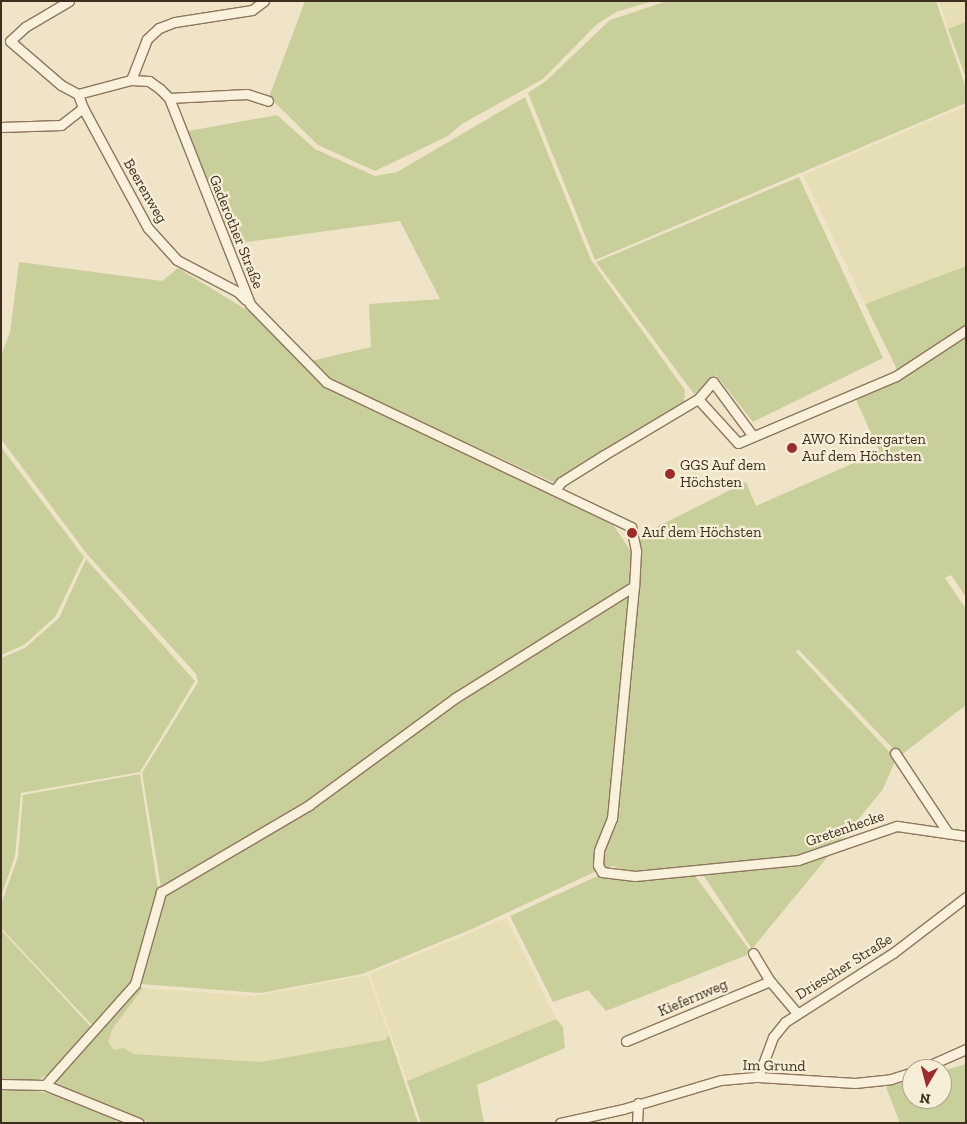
<!DOCTYPE html>
<meta charset="utf-8">
<style>
body{margin:0}
#map{position:relative;width:967px;height:1124px;overflow:hidden;background:#f0e4c8;font-family:"Zilla Slab",serif}
div>[style]{position:absolute}
[style*='--x']{left:calc(var(--x)*1px);top:calc(var(--y)*1px);width:calc(var(--w)*1px);rotate:calc(var(--a)*1deg)}
.farmland>*{inset:0;background:#e6deb5}
.green>*{inset:0;background:#c9cf9b}
.roads{filter:drop-shadow(1px 0 #8d765c) drop-shadow(-1px 0 #8d765c) drop-shadow(0 1px #8d765c) drop-shadow(0 -1px #8d765c)}
.minor>*{height:9px;margin:-4.5px;padding:0 4.5px;transform-origin:4.5px;border-radius:4.5px;background:#faf1dc}
.dots>*{width:14px;height:14px;translate:-50% -50%;box-sizing:border-box;border:2px solid #f7eed8;border-radius:50%}
span{translate:-50% -50%;white-space:nowrap;text-align:center;line-height:1.15;-webkit-text-stroke:4.5px #f7eed8;paint-order:stroke}
.street-label{font-size:15px;color:#3d2e20}
.poi-label{font-size:15px;color:#3d2e20}
.left{translate:0 -50%;text-align:left}
.frame{position:absolute;inset:0;border:2px solid #3d2e20;pointer-events:none}
.north{position:absolute;left:902px;top:1059px;width:50px;height:50px;box-sizing:border-box;background:#f7eed8;border:1px solid #ada18e;border-radius:50%;rotate:188deg;font-size:14px;font-weight:700;line-height:20px;text-align:center;color:#3d2e20}
.north::after{content:'';display:block;margin:auto;width:18px;height:22px;background:#9e2a2b;clip-path:polygon(50% 0,100% 100%,50% 72%,0 100%)}
</style>
<div id="map">
<div class="farmland">
<i style="clip-path:polygon(939px 1px,966px 1px,966px 22px,948px 29px)"></i>
<i style="clip-path:polygon(966px 106px,966px 266px,865px 304px,803px 175px)"></i>
<i style="clip-path:polygon(506px 918px,556px 1019px,407px 1081px,370px 974px)"></i>
<i style="clip-path:polygon(368px 975px,389px 1035px,385px 1040px,260px 1062px,134px 1054px,126px 1050px,114px 1050px,108px 1042px,113px 1028px,143px 988px,254px 996px)"></i>
</div>
<div class="green">
<i style="clip-path:polygon(305px 1px,653px 1px,616px 12px,597px 24px,543px 79px,462px 124px,448px 136px,375px 171px,318px 145px,269px 97px)"></i>
<i style="clip-path:polygon(667px 1px,936px 1px,966px 88px,966px 103px,595px 260px,528px 93px,546px 81px,610px 20px)"></i>
<i style="clip-path:polygon(966px 22px,966px 78px,948px 29px)"></i>
<i style="clip-path:polygon(525px 97px,591px 260px,685px 390px,684px 403px,555px 483px,341px 386px,312px 363px,315px 360px,371px 347px,369px 304px,440px 299px,400px 221px,232px 244px,188px 131px,277px 115px,315px 149px,375px 176px,397px 172px)"></i>
<i style="clip-path:polygon(799px 177px,883px 358px,753px 422px,716px 375px,694px 394px,596px 262px)"></i>
<i style="clip-path:polygon(19px 262px,162px 281px,178px 268px,255px 315px,308px 368px,612px 523px,630px 550px,643px 534px,746px 482px,756px 506px,879px 452px,855px 397px,901px 378px,865px 304px,966px 266px,966px 597px,951px 575px,945px 578px,966px 609px,966px 705px,900px 756px,798px 649px,796px 652px,896px 759px,883px 789px,839px 843px,789px 857px,633px 873px,613px 866px,601px 869px,472px 929px,362px 974px,261px 993px,140px 984px,164px 895px,388px 755px,161px 888px,142px 773px,198px 682px,196px 674px,87px 554px,1px 439px,1px 356px,10px 332px)"></i>
<i style="clip-path:polygon(1px 447px,84px 557px,55px 617px,24px 645px,1px 655px)"></i>
<i style="clip-path:polygon(86px 559px,195px 681px,140px 772px,21px 793px,15px 856px,1px 897px,1px 658px,25px 648px,59px 618px)"></i>
<i style="clip-path:polygon(140px 774px,158px 889px,135px 977px,96px 1024px,91px 1024px,1px 928px,1px 904px,18px 857px,23px 795px)"></i>
<i style="clip-path:polygon(830px 854px,752px 949px,702px 873px,800px 863px)"></i>
<i style="clip-path:polygon(693px 873px,750px 951px,747px 955px,606px 1011px,588px 990px,553px 1002px,510px 916px,602px 874px,617px 879px)"></i>
<i style="clip-path:polygon(1px 930px,92px 1028px,50px 1073px,38px 1080px,1px 1080px)"></i>
<i style="clip-path:polygon(136px 988px,143px 988px,113px 1028px,108px 1042px,114px 1050px,123px 1048px,134px 1054px,260px 1062px,385px 1040px,389px 1035px,418px 1123px,151px 1123px,57px 1086px,55px 1078px)"></i>
<i style="clip-path:polygon(556px 1019px,563px 1027px,565px 1048px,477px 1085px,484px 1123px,421px 1123px,407px 1081px)"></i>
<i style="clip-path:polygon(966px 1064px,966px 1123px,900px 1123px,886px 1087px,912px 1080px,912px 1099px,942px 1099px,942px 1071px)"></i>
<i style="clip-path:polygon(1px 1090px,37px 1091px,69px 1098px,115px 1117px,116px 1123px,1px 1123px)"></i>
</div>
<div class="roads">
<div class="minor">
<i style="--x:10;--y:41;--w:67;--a:40.8"></i>
<i style="--x:61;--y:85;--w:19;--a:28"></i>
<i style="--x:78;--y:94;--w:55;--a:-14.8"></i>
<i style="--x:131;--y:80;--w:18;--a:3"></i>
<i style="--x:149;--y:81;--w:14;--a:36"></i>
<i style="--x:160;--y:89;--w:13;--a:45"></i>
<i style="--x:169;--y:98;--w:221;--a:68.5"></i>
<i style="--x:250;--y:304;--w:109;--a:45.7"></i>
<i style="--x:326;--y:382;--w:338;--a:25.4"></i>
<i style="--x:631;--y:527;--w:25;--a:78"></i>
<i style="--x:636;--y:551;--w:35;--a:93"></i>
<i style="--x:634;--y:586;--w:233;--a:95.4"></i>
<i style="--x:612;--y:818;--w:35;--a:112"></i>
<i style="--x:599;--y:851;--w:14;--a:94"></i>
<i style="--x:598;--y:865;--w:8;--a:60"></i>
<i style="--x:602;--y:872;--w:33;--a:7"></i>
<i style="--x:635;--y:876;--w:164;--a:-5.6"></i>
<i style="--x:798;--y:860;--w:105;--a:-19"></i>
<i style="--x:897;--y:826;--w:70;--a:8.2"></i>
<i style="--x:10;--y:41;--w:21;--a:-43"></i>
<i style="--x:25;--y:27;--w:51;--a:-30.6"></i>
<i style="--x:131;--y:80;--w:44;--a:-68.7"></i>
<i style="--x:147;--y:39;--w:16;--a:-43"></i>
<i style="--x:159;--y:28;--w:17;--a:-21"></i>
<i style="--x:175;--y:22;--w:78;--a:-8.9"></i>
<i style="--x:252;--y:10;--w:15;--a:-37"></i>
<i style="--x:169;--y:98;--w:78;--a:-2.9"></i>
<i style="--x:247;--y:94;--w:22;--a:18"></i>
<i style="--x:83;--y:108;--w:136;--a:61.6"></i>
<i style="--x:148;--y:228;--w:43;--a:47.8"></i>
<i style="--x:177;--y:260;--w:69;--a:27.7"></i>
<i style="--x:238;--y:292;--w:11;--a:45"></i>
<i style="--x:1;--y:127;--w:60;--a:-1.9"></i>
<i style="--x:61;--y:125;--w:28;--a:-38"></i>
<i style="--x:83;--y:108;--w:15;--a:-110"></i>
<i style="--x:698;--y:399;--w:59;--a:47.7"></i>
<i style="--x:738;--y:443;--w:172;--a:-23"></i>
<i style="--x:896;--y:376;--w:84;--a:-33.3"></i>
<i style="--x:555;--y:490;--w:10;--a:-53"></i>
<i style="--x:561;--y:482;--w:51;--a:-32.1"></i>
<i style="--x:604;--y:455;--w:109;--a:-30.8"></i>
<i style="--x:698;--y:399;--w:23;--a:-49"></i>
<i style="--x:713;--y:382;--w:67;--a:53.5"></i>
<i style="--x:895;--y:753;--w:96;--a:56.5"></i>
<i style="--x:753;--y:953;--w:33;--a:59"></i>
<i style="--x:770;--y:981;--w:42;--a:49.8"></i>
<i style="--x:626;--y:1041;--w:156;--a:-22.6"></i>
<i style="--x:921;--y:1069;--w:49;--a:-24"></i>
<i style="--x:758;--y:1077;--w:43;--a:-69.4"></i>
<i style="--x:773;--y:1037;--w:19;--a:-51"></i>
<i style="--x:785;--y:1022;--w:128;--a:-32.6"></i>
<i style="--x:893;--y:953;--w:92;--a:-37.5"></i>
<i style="--x:1;--y:1084;--w:44;--a:1.3"></i>
<i style="--x:45;--y:1085;--w:101;--a:22"></i>
<i style="--x:45;--y:1085;--w:135;--a:-48.3"></i>
<i style="--x:135;--y:984;--w:96;--a:-74.2"></i>
<i style="--x:161;--y:892;--w:172;--a:-30.4"></i>
<i style="--x:309;--y:805;--w:181;--a:-36.2"></i>
<i style="--x:455;--y:698;--w:211;--a:-32"></i>
<i style="--x:560;--y:1123;--w:65;--a:-12.5"></i>
<i style="--x:623;--y:1109;--w:102;--a:-16.5"></i>
<i style="--x:721;--y:1080;--w:37;--a:-5"></i>
<i style="--x:758;--y:1077;--w:97;--a:3.5"></i>
<i style="--x:855;--y:1083;--w:36;--a:-6"></i>
<i style="--x:891;--y:1079;--w:22;--a:-18"></i>
<i style="--x:637;--y:1123;--w:20;--a:-87"></i>
</div>
</div>
<div class="dots">
<i style="left:792px;top:448px;background:#9e2a2b"></i>
<i style="left:670px;top:474px;background:#9e2a2b"></i>
<i style="left:632px;top:533px;background:#9e2a2b"></i>
</div>
<div class="street-label">
<span style="left:145px;top:191px;rotate:60deg">Beerenweg</span>
<span style="left:236px;top:232px;rotate:68deg">Gaderother Straße</span>
<span style="left:845px;top:829px;rotate:-19deg">Gretenhecke</span>
<span style="left:844px;top:967px;rotate:-32deg">Driescher Straße</span>
<span style="left:693px;top:998px;rotate:-23deg">Kiefernweg</span>
<span style="left:774px;top:1066px;rotate:1deg">Im Grund</span>
</div>
<div class="poi-label">
<span class="left" style="left:802px;top:448px">AWO Kindergarten<br>Auf dem Höchsten</span>
<span class="left" style="left:680px;top:474px">GGS Auf dem<br>Höchsten</span>
<span class="left" style="left:642px;top:533px">Auf dem Höchsten</span>
</div>
<div class="frame"></div>
<div class="north">N</div>
</div>
